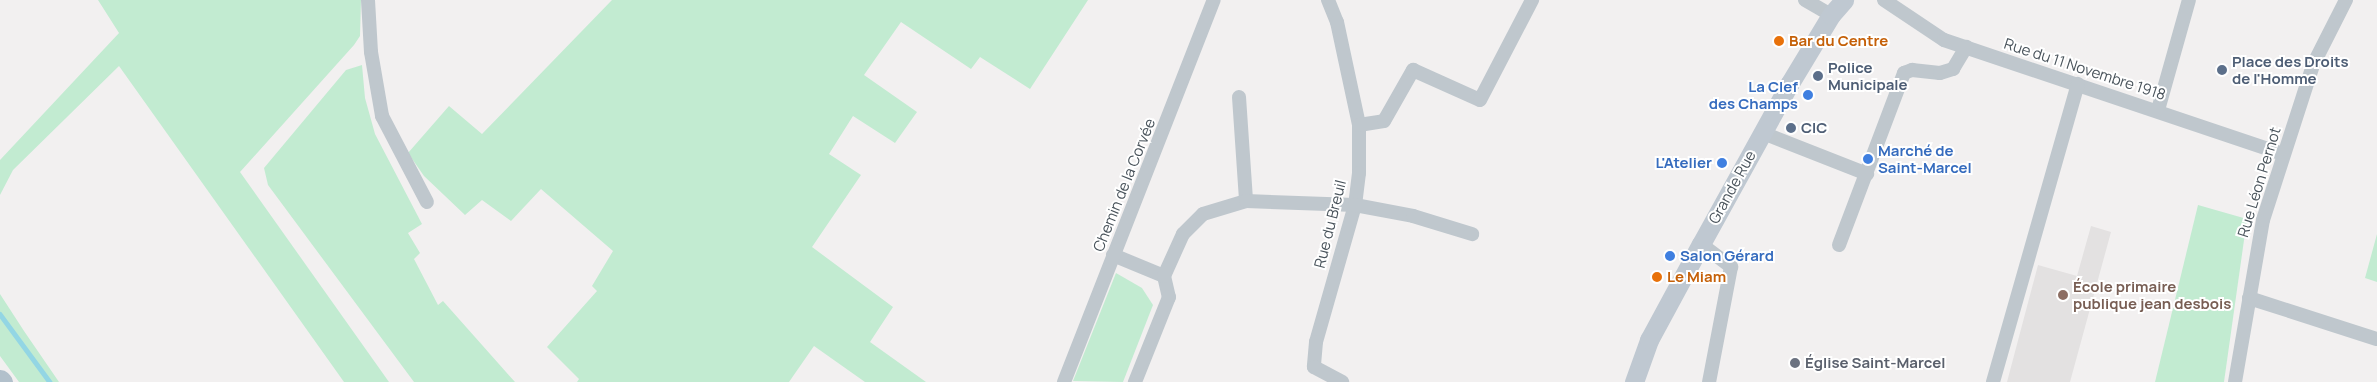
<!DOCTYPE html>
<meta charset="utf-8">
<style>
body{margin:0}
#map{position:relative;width:2377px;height:382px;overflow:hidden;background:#f2f0f0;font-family:Manrope,sans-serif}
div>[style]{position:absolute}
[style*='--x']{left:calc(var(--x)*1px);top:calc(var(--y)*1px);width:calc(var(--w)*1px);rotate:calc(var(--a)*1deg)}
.education>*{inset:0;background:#e3e1e1}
.green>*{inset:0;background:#c2ebd1}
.stream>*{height:4.5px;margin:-2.25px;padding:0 2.25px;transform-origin:2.25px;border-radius:2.25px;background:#93d6e4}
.minor>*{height:14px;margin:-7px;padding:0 7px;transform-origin:7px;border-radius:7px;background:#bfc7cd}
.secondary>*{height:19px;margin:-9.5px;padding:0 9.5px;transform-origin:9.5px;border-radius:9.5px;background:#bfc8d1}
.primary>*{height:21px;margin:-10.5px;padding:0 10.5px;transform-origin:10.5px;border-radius:10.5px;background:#b2c0cb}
.dots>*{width:14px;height:14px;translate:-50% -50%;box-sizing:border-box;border:2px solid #fff;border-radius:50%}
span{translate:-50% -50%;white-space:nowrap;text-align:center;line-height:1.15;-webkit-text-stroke:4px #fff;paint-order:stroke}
.food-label{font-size:15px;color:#c56008;font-weight:700}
.left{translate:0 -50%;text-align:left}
.service-label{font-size:15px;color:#4e5e75;font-weight:700}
.street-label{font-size:15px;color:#49535b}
.shop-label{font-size:15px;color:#366cbe;font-weight:700}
.right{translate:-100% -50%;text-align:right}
.education-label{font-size:15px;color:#785e54;font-weight:700}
.worship-label{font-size:15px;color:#5b616d;font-weight:700}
</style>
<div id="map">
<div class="education">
<i style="clip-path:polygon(2091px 226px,2111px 232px,2070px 382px,2007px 382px,2038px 265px,2077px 276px)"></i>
</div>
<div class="green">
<i style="clip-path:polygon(98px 0,361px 0,360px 36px,354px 45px,240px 172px,389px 382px,344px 382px,119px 66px,13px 170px,0 195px,0 160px,119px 33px)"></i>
<i style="clip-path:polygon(612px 0,1088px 0,1030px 89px,980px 57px,971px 69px,901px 22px,864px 75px,917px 112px,895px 143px,853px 116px,829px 154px,861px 175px,812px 247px,893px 307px,870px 342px,926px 382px,865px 382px,814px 346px,789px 382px,577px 382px,579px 379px,547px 347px,597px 291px,592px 286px,613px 251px,541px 189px,511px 221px,482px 200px,465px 215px,424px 176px,408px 153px,449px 106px,482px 134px)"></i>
<i style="clip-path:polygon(362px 65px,365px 98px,375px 134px,422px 224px,408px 233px,420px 253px,414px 259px,438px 305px,443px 301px,515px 382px,414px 382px,268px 185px,264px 168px,346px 70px)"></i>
<i style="clip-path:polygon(2198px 205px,2247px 219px,2224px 382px,2155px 382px)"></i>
<i style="clip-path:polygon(2377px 234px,2377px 282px,2365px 278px)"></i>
<i style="clip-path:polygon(1116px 273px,1142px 288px,1153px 305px,1123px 382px,1073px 381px)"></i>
<i style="clip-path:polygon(0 294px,24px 331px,59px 382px,19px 382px,0 356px)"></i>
</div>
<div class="stream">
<i style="--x:0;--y:314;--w:84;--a:53.7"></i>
</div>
<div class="minor">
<i style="--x:368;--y:0;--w:52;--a:86.7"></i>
<i style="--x:371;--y:52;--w:65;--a:80.2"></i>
<i style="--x:382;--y:116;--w:97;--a:62.4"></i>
<i style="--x:1328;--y:0;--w:24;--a:68"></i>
<i style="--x:1337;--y:22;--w:105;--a:77.9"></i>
<i style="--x:1359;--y:125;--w:48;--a:90"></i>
<i style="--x:1359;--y:173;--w:32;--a:97"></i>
<i style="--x:1355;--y:205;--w:142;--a:105.9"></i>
<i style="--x:1316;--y:342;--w:25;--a:95"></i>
<i style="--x:1314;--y:367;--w:32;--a:28"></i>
<i style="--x:1805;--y:0;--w:30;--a:30"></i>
<i style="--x:1884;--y:0;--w:72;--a:33.7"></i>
<i style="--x:1944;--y:40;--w:358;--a:18.6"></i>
<i style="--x:1239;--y:97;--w:104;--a:86.1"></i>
<i style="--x:2158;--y:110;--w:114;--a:-74.3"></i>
<i style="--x:1359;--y:125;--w:25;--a:-9"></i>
<i style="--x:1384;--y:121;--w:59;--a:-60.4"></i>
<i style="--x:1413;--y:70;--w:73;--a:24.1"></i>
<i style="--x:1480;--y:100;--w:113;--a:-62.5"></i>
<i style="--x:1763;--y:133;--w:112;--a:21.5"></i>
<i style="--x:1701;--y:244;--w:38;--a:37"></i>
<i style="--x:1731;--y:267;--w:117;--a:100.8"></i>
<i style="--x:1839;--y:245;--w:184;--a:-69.3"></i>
<i style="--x:1904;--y:73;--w:9;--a:-21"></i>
<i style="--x:1912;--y:70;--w:28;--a:6"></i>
<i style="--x:1940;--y:73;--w:14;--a:-17"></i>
<i style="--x:1953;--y:69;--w:26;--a:-59"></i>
<i style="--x:1113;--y:255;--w:55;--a:22.4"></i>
<i style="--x:1164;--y:276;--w:22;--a:77"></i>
<i style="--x:1169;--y:297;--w:92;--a:111.8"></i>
<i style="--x:1164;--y:276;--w:46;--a:-65.7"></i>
<i style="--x:1183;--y:234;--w:28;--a:-45"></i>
<i style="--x:1203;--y:214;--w:45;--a:-16.8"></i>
<i style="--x:1246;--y:201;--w:109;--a:2.1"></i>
<i style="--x:1355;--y:205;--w:59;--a:10.7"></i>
<i style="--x:1413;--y:216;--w:62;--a:17"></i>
<i style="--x:2249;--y:298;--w:134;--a:17.8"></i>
<i style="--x:1064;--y:382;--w:410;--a:-68.6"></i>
<i style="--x:1993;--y:382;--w:310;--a:-74.1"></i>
<i style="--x:2235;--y:382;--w:164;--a:-80.2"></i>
<i style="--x:2263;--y:220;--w:163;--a:-72.1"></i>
<i style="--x:2313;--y:65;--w:73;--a:-63.1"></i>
</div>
<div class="secondary">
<i style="--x:1634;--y:382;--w:45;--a:-70.3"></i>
<i style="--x:1649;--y:340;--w:109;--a:-61.6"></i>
<i style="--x:1701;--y:244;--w:184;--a:-61.1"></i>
<i style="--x:1790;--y:83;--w:79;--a:-58.9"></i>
<i style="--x:1831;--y:15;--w:20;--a:-49"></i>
</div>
<div class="primary">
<i style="--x:0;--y:380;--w:3;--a:45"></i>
</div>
<div class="dots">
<i style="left:1779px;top:41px;background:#e8710a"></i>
<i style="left:2222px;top:70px;background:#5c6f8a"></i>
<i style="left:1818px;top:76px;background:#5c6f8a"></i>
<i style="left:1808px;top:95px;background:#3f7fe0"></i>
<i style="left:1791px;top:128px;background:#5c6f8a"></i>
<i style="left:1868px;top:159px;background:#3f7fe0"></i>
<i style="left:1722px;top:163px;background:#3f7fe0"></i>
<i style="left:1670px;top:256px;background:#3f7fe0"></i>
<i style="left:1657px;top:277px;background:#e8710a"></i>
<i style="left:2063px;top:295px;background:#8d6e63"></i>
<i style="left:1795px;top:363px;background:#6b7280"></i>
</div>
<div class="food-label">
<span class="left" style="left:1789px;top:41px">Bar du Centre</span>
<span class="left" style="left:1667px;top:277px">Le Miam</span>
</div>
<div class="service-label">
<span class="left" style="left:2232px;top:70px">Place des Droits<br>de l'Homme</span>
<span class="left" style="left:1828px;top:76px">Police<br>Municipale</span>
<span class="left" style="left:1801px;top:128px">CIC</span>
</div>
<div class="street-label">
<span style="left:2085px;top:69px;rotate:18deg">Rue du 11 Novembre 1918</span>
<span style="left:2259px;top:182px;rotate:-73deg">Rue Léon Pernot</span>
<span style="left:1124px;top:185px;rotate:-68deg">Chemin de la Corvée</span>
<span style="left:1732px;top:187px;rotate:-61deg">Grande Rue</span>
<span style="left:1330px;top:224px;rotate:-76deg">Rue du Breuil</span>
</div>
<div class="shop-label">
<span class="right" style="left:1798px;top:95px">La Clef<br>des Champs</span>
<span class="left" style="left:1878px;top:159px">Marché de<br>Saint-Marcel</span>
<span class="right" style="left:1712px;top:163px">L'Atelier</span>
<span class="left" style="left:1680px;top:256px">Salon Gérard</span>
</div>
<div class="education-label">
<span class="left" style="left:2073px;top:295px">École primaire<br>publique jean desbois</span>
</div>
<div class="worship-label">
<span class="left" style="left:1805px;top:363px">Église Saint-Marcel</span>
</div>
</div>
